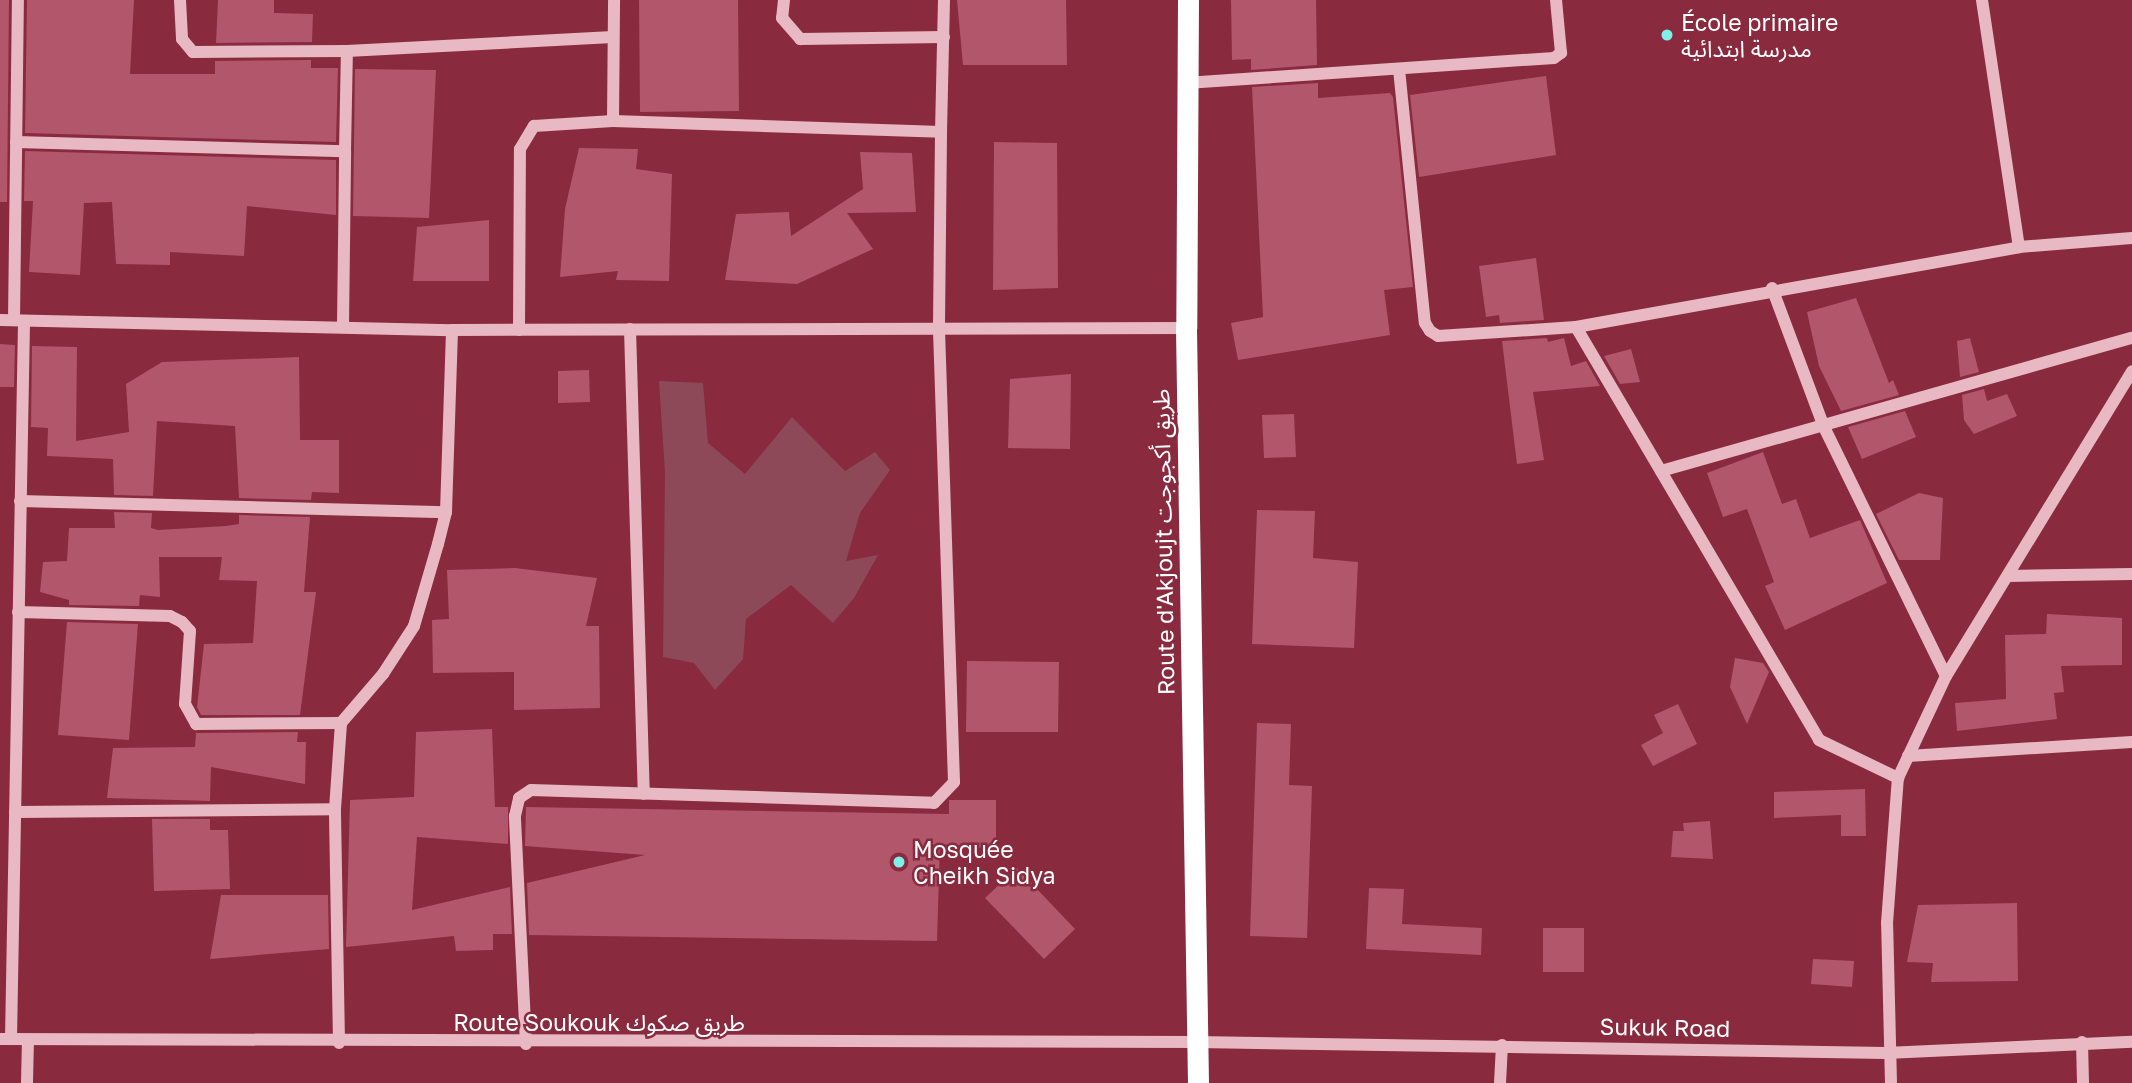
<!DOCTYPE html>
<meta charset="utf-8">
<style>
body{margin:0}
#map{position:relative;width:2132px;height:1083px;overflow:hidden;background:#892a3f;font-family:"Golos Text","Noto Sans Arabic",sans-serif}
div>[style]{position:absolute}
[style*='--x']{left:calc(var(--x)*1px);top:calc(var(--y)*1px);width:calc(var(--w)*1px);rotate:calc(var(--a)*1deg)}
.water>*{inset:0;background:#8d4958}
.building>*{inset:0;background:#b2566b}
.minor>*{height:12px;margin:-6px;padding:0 6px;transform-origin:6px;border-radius:6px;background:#e8b8c3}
.highway>*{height:21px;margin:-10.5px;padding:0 10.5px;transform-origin:10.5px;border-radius:10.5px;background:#fff}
.dots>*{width:19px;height:19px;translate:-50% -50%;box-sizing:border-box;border:4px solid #892a3f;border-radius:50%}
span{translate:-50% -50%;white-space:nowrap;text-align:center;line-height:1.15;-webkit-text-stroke:5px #892a3f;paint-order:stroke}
.poi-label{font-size:23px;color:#fff}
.left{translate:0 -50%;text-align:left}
.street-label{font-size:23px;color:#fff}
</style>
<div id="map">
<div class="water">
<i style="clip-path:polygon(659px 381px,703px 383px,708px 443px,745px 474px,792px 417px,845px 471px,875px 452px,890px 470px,860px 513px,846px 561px,878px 555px,854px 598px,833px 623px,791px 585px,746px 619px,743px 659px,715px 690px,694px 663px,663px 657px,665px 473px)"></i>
</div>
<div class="building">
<i style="clip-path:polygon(0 0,9px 0,7px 202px,0 202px)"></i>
<i style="clip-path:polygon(27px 0,134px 0,130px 74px,215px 74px,215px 61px,311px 60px,311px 68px,338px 68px,336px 142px,25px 133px)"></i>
<i style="clip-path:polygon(218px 0,274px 0,274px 13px,313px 14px,312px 42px,216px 43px)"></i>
<i style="clip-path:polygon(639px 0,738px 0,739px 111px,640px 112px)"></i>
<i style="clip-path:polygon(957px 0,1066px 0,1067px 65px,963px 65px)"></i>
<i style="clip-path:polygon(1231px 0,1316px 0,1317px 65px,1251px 70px,1251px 59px,1232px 60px)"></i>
<i style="clip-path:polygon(355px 69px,436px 70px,429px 218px,353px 216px)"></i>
<i style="clip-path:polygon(1546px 76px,1556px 155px,1419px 177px,1410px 95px)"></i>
<i style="clip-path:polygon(1318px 83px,1318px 98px,1390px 93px,1393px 97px,1413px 287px,1384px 290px,1390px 335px,1238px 360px,1231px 323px,1263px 317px,1252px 87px)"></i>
<i style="clip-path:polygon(994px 142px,1057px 143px,1058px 288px,993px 290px)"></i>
<i style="clip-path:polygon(579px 148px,638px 149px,636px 169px,672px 174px,669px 281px,616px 280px,618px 271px,560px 277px,565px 209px)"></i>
<i style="clip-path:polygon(25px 151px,336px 160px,336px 215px,247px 206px,244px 256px,170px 252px,170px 265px,116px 264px,112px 202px,84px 203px,80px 275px,29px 272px,33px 201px,24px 201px)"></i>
<i style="clip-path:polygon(860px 152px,912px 153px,916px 212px,847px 213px,873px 249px,797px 284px,725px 280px,736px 214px,789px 212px,791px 236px,863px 189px)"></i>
<i style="clip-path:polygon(489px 220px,489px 281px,413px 281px,417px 227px)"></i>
<i style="clip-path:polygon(1536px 258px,1544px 320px,1500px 323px,1499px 315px,1486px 317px,1479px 266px)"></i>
<i style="clip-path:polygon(1856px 298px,1889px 383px,1893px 380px,1899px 395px,1841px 411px,1819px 366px,1807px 312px)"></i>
<i style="clip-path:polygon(1547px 338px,1548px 342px,1564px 338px,1571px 366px,1586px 361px,1600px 386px,1533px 392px,1544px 460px,1517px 464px,1502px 341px)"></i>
<i style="clip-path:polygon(1970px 338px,1979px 372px,1960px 377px,1957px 341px)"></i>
<i style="clip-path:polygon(0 344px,15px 345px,14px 387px,0 387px)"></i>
<i style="clip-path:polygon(32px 346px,77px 347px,76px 441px,129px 432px,126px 384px,162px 362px,299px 357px,300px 440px,339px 440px,339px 493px,312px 492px,311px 500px,239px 498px,235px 426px,157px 421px,153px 496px,114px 495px,113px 459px,47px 456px,48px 428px,31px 427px)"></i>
<i style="clip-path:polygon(1631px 349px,1640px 382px,1620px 384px,1604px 356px)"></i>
<i style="clip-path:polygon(589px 370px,590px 402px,558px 403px,558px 371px)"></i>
<i style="clip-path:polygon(1071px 374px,1070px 449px,1008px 448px,1010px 379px)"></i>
<i style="clip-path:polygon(1984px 389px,1987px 401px,2007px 394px,2017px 416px,1974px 434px,1964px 420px,1962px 395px)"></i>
<i style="clip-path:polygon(1905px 411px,1916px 437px,1862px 459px,1848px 427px)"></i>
<i style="clip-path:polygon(1294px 414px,1296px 457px,1264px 458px,1262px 415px)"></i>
<i style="clip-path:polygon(1763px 452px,1782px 504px,1796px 499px,1810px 538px,1860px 520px,1887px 583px,1785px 630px,1765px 586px,1774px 582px,1747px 509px,1723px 517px,1707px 473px)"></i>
<i style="clip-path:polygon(1919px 493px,1943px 498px,1940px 560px,1899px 560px,1876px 514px)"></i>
<i style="clip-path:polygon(1257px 510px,1315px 511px,1313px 558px,1358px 562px,1354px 648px,1252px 644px)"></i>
<i style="clip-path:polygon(114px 512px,152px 513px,151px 528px,158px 530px,226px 526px,239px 524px,239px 515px,310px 517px,304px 592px,316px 592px,300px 715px,201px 715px,197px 707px,204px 644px,253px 643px,257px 581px,219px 580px,222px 557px,159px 557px,160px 597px,140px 595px,139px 606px,69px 605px,69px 600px,40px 592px,43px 562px,67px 561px,69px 528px,115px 528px)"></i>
<i style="clip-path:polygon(515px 568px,597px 578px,586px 626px,599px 626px,600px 708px,514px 710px,514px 672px,433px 673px,432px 620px,449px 619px,447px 570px)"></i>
<i style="clip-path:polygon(2047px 614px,2122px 618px,2122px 665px,2061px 666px,2064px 692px,2054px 693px,2057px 719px,1957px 731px,1955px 703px,2006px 699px,2005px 635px,2046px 634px)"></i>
<i style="clip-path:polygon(67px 622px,138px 624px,129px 740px,58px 735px)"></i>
<i style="clip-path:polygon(1735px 658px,1763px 663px,1769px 672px,1747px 724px,1730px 687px)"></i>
<i style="clip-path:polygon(967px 661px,1059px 662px,1058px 732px,966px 732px)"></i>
<i style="clip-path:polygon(1678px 704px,1697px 744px,1653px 766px,1641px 745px,1663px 733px,1654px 715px)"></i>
<i style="clip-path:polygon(1257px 723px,1291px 724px,1289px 785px,1312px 786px,1307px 938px,1250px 936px)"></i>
<i style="clip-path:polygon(492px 729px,495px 807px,508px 807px,508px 844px,417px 837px,412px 910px,510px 887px,512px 934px,493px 934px,493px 950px,456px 951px,454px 936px,346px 947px,350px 800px,414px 797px,416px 732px)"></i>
<i style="clip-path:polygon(298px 732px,297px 742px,306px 742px,305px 784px,211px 767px,210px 801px,107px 798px,113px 748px,195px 747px,196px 733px)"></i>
<i style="clip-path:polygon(1865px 789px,1866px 836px,1841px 836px,1841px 815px,1774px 818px,1774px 792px)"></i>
<i style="clip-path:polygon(949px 800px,996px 800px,996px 849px,940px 844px,937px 941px,529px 935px,527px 883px,645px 855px,525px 846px,526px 807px,949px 814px)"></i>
<i style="clip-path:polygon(152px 819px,210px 819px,210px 830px,228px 830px,230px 889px,154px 891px)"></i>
<i style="clip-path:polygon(1710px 821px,1713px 859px,1671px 857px,1673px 831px,1684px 831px,1683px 823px)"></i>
<i style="clip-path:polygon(1017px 868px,1075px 929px,1044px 959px,985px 898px)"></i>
<i style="clip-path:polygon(1369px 888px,1404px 889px,1402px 924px,1482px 928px,1481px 955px,1366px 949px)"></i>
<i style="clip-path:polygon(221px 895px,328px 895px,329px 949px,210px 959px)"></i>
<i style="clip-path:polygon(2017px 903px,2018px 981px,1931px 982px,1933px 963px,1907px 962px,1918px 905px)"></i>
<i style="clip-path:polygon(1543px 928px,1584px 928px,1584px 972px,1543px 972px)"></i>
<i style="clip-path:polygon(1813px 959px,1854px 961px,1852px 987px,1811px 984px)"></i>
</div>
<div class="minor">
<i style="--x:180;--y:0;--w:39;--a:87"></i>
<i style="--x:182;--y:39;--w:17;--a:50"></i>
<i style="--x:193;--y:52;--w:154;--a:-0.4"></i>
<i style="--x:784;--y:0;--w:18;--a:96"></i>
<i style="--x:782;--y:18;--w:28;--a:49"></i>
<i style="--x:800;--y:39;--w:144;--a:-0.8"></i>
<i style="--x:1982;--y:0;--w:250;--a:81.5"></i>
<i style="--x:2019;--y:247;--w:113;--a:-4.6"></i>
<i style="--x:1399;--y:69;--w:255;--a:84.2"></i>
<i style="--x:1425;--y:323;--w:9;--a:58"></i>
<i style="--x:1430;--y:331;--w:9;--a:32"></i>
<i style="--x:1438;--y:336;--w:138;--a:-3.7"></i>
<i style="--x:1576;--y:327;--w:479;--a:59.5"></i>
<i style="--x:1819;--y:740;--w:88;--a:25.7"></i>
<i style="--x:1186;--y:83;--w:369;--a:-3.9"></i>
<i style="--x:1554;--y:58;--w:9;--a:-36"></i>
<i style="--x:1561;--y:53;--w:53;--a:-95.4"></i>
<i style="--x:613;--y:121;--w:121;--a:-89.5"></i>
<i style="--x:16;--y:142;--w:329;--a:1.6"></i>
<i style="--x:345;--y:151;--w:100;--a:-88.9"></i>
<i style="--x:347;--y:51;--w:266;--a:-3"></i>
<i style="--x:1772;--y:288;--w:148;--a:69.5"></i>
<i style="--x:1824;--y:427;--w:277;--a:63.9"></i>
<i style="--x:0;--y:320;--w:452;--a:1.3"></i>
<i style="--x:452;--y:330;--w:734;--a:-0.16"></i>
<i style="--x:14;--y:320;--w:320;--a:-89.3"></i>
<i style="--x:343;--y:326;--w:175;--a:-89.3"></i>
<i style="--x:1576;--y:327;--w:450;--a:-10.2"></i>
<i style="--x:630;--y:329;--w:465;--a:88.3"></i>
<i style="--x:519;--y:330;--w:181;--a:-89.7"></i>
<i style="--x:520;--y:149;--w:27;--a:-59"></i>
<i style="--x:534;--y:126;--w:79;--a:-3.6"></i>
<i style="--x:613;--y:121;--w:328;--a:1.9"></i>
<i style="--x:941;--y:132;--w:132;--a:-88.7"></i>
<i style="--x:1661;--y:471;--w:489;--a:-15.8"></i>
<i style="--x:20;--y:501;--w:426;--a:1.5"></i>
<i style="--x:2008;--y:576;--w:124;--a:-0.9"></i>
<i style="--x:18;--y:612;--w:152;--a:1.5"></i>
<i style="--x:170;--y:616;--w:13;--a:27"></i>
<i style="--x:182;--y:622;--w:12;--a:48"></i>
<i style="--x:190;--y:631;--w:73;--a:93.9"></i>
<i style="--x:185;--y:704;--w:23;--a:61"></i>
<i style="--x:196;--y:724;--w:145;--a:-0.4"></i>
<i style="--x:1908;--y:756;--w:224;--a:-3.6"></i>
<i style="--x:15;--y:812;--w:320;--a:-0.5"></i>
<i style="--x:0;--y:1039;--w:1197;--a:0.14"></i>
<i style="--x:1197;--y:1042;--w:689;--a:0.91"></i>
<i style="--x:1886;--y:1053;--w:246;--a:-2.6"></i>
<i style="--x:11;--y:1039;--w:717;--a:-88.96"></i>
<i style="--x:2082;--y:1042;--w:41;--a:88.6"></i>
<i style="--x:339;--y:1043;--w:234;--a:-91"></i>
<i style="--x:335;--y:809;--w:86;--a:-86"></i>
<i style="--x:341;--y:723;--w:65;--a:-49.4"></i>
<i style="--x:383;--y:674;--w:57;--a:-57.1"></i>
<i style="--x:414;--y:626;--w:85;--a:-73.7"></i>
<i style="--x:438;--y:544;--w:33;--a:-76"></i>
<i style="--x:446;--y:512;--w:182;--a:-88.1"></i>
<i style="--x:526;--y:1044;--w:228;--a:-92.8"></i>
<i style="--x:515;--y:816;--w:18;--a:-77"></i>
<i style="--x:519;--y:798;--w:14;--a:-34"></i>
<i style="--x:531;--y:790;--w:403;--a:1.8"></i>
<i style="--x:934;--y:803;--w:29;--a:-46"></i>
<i style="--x:954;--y:782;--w:457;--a:-91.9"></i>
<i style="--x:939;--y:325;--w:193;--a:-89.4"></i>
<i style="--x:27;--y:1083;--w:43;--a:-88.7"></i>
<i style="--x:1500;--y:1083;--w:38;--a:-87"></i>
<i style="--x:1891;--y:1083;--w:160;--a:-91.4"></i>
<i style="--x:1887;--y:923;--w:145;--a:-85.7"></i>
<i style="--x:1898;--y:778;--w:113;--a:-64.8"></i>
<i style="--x:1946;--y:676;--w:357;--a:-58.6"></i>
</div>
<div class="highway">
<i style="--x:1188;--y:0;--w:328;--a:90.3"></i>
<i style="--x:1186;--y:328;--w:755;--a:89.09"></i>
</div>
<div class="dots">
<i style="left:1667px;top:35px;background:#7fefe7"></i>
<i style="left:899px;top:862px;background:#7fefe7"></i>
</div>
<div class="poi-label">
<span class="left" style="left:1681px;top:35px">École primaire<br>مدرسة ابتدائية</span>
<span class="left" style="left:913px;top:862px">Mosquée<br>Cheikh Sidya</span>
</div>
<div class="street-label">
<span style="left:1163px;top:542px;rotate:-91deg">Route d'Akjoujt طريق أكجوجت</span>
<span style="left:599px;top:1022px">Route Soukouk طريق صكوك</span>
<span style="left:1665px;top:1027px;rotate:1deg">Sukuk Road</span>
</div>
</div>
